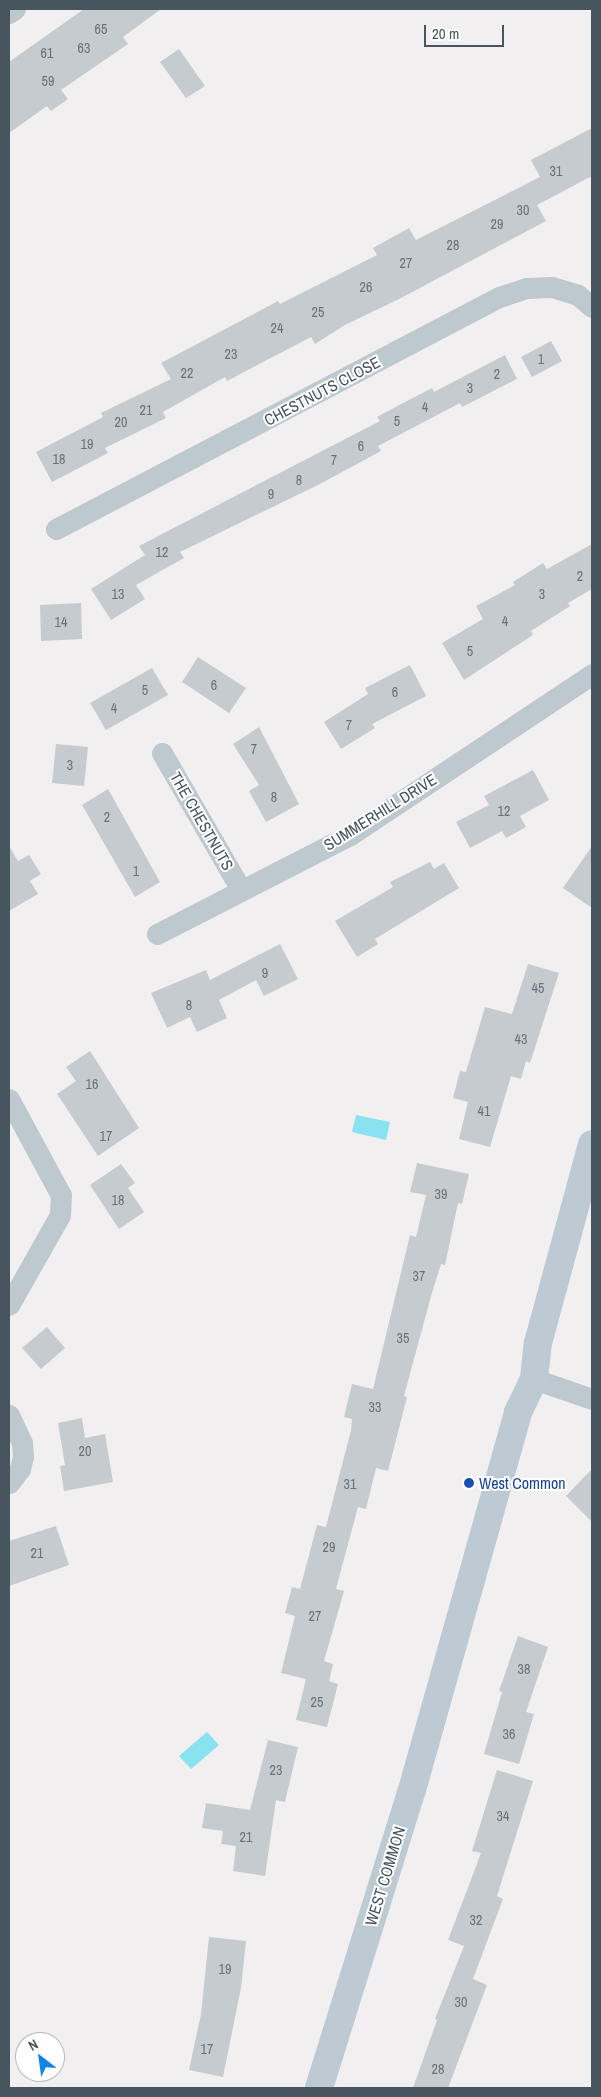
<!DOCTYPE html>
<style>
body{margin:0}
#map{position:relative;width:601px;height:2097px;overflow:hidden;background:#f2eff0;font-family:"Archivo Narrow",sans-serif}
div>[style]{position:absolute}
[style*='--x']{left:calc(var(--x)*1px);top:calc(var(--y)*1px);width:calc(var(--w)*1px);rotate:calc(var(--a)*1deg)}
.water>*{inset:0;background:#88e2ef}
.building>*{inset:0;background:#c6cbcf}
.minor>*{height:21px;margin:-10.5px;padding:0 10.5px;transform-origin:10.5px;border-radius:10.5px;background:#bdc8cf}
.secondary>*{height:28px;margin:-14px;padding:0 14px;transform-origin:14px;border-radius:14px;background:#bdcad4}
.dots>*{width:14px;height:14px;translate:-50% -50%;box-sizing:border-box;border:2px solid #fff;border-radius:50%}
span{translate:-50% -50%;white-space:nowrap;text-align:center;line-height:1.15;-webkit-text-stroke:4px #fff;paint-order:stroke}
.number-label{font-size:14px;color:#67727a}
.number-label span{-webkit-text-stroke-width:0}
.street-label{font-size:16px;color:#47555e}
.transit-label{font-size:16px;color:#164399}
.left{translate:0 -50%;text-align:left}
.frame{position:absolute;inset:0;border:10px solid #47555e;pointer-events:none}
.north{position:absolute;left:15px;top:2032px;width:50px;height:50px;box-sizing:border-box;background:#fff;border:1px solid #b5bbbf;border-radius:50%;rotate:330deg;font-size:14px;font-weight:700;line-height:20px;text-align:center;color:#47555e}
.north::after{content:'';display:block;margin:auto;width:18px;height:22px;background:#1382e9;clip-path:polygon(50% 0,100% 100%,50% 72%,0 100%)}
.scale{position:absolute;left:424px;top:25px;width:80px;height:22px;box-sizing:border-box;border:2px solid #47555e;border-top:0;padding-left:6px;font-size:15px;line-height:18px;white-space:nowrap;color:#47555e;-webkit-text-stroke:4px #fff;paint-order:stroke}
</style>
<div id="map">
<div class="water">
<i style="clip-path:polygon(356px 1115px,390px 1122px,386px 1140px,352px 1132px)"></i>
<i style="clip-path:polygon(207px 1732px,219px 1745px,191px 1769px,179px 1756px)"></i>
</div>
<div class="building">
<i style="clip-path:polygon(84px 9px,161px 9px,123px 37px,128px 44px,61px 90px,68px 99px,51px 111px,47px 106px,9px 133px,9px 62px)"></i>
<i style="clip-path:polygon(179px 49px,205px 86px,186px 98px,160px 62px)"></i>
<i style="clip-path:polygon(592px 128px,592px 176px,537px 205px,546px 221px,401px 298px,345px 325px,315px 344px,311px 337px,227px 381px,225px 377px,163px 412px,166px 418px,105px 448px,108px 453px,52px 482px,36px 452px,103px 417px,101px 413px,171px 379px,161px 363px,278px 301px,280px 304px,377px 255px,373px 248px,409px 228px,416px 240px,540px 177px,531px 160px)"></i>
<i style="clip-path:polygon(551px 341px,562px 361px,532px 377px,521px 357px)"></i>
<i style="clip-path:polygon(505px 355px,517px 379px,462px 407px,460px 403px,378px 446px,381px 451px,318px 485px,180px 552px,184px 558px,136px 585px,145px 599px,111px 620px,91px 589px,145px 555px,139px 546px,380px 421px,377px 417px,405px 402px,432px 388px,434px 392px)"></i>
<i style="clip-path:polygon(592px 544px,592px 589px,568px 603px,570px 606px,531px 631px,533px 635px,464px 680px,442px 643px,483px 619px,476px 606px,515px 585px,513px 582px,543px 563px,547px 569px)"></i>
<i style="clip-path:polygon(81px 603px,82px 639px,41px 641px,40px 605px)"></i>
<i style="clip-path:polygon(198px 657px,246px 688px,229px 713px,182px 682px)"></i>
<i style="clip-path:polygon(410px 665px,426px 696px,372px 724px,375px 728px,341px 749px,324px 722px,368px 694px,365px 688px)"></i>
<i style="clip-path:polygon(152px 668px,168px 695px,106px 730px,90px 703px)"></i>
<i style="clip-path:polygon(259px 727px,299px 804px,266px 822px,249px 791px,259px 785px,233px 744px)"></i>
<i style="clip-path:polygon(56px 744px,88px 747px,84px 786px,52px 783px)"></i>
<i style="clip-path:polygon(533px 770px,549px 800px,520px 816px,526px 827px,506px 838px,502px 831px,470px 848px,456px 822px,489px 805px,484px 796px)"></i>
<i style="clip-path:polygon(108px 789px,160px 882px,135px 897px,82px 805px)"></i>
<i style="clip-path:polygon(9px 846px,18px 861px,29px 855px,41px 874px,30px 881px,38px 894px,9px 911px)"></i>
<i style="clip-path:polygon(592px 846px,592px 908px,563px 888px)"></i>
<i style="clip-path:polygon(430px 862px,434px 869px,444px 863px,459px 888px,375px 939px,378px 944px,357px 957px,335px 921px,393px 887px,390px 882px)"></i>
<i style="clip-path:polygon(280px 944px,298px 979px,264px 996px,256px 980px,219px 1000px,227px 1018px,197px 1032px,190px 1017px,167px 1028px,151px 993px,206px 970px,210px 980px)"></i>
<i style="clip-path:polygon(528px 964px,559px 973px,530px 1063px,526px 1061px,521px 1079px,511px 1076px,490px 1147px,459px 1139px,468px 1102px,453px 1098px,460px 1071px,466px 1072px,485px 1007px,512px 1014px)"></i>
<i style="clip-path:polygon(90px 1051px,139px 1128px,98px 1156px,57px 1094px,76px 1081px,66px 1067px)"></i>
<i style="clip-path:polygon(417px 1163px,469px 1174px,462px 1204px,458px 1203px,445px 1265px,441px 1264px,431px 1296px,404px 1396px,407px 1397px,388px 1471px,376px 1468px,366px 1509px,358px 1507px,336px 1589px,344px 1591px,324px 1661px,333px 1664px,329px 1681px,338px 1684px,327px 1727px,296px 1720px,306px 1679px,281px 1673px,295px 1616px,285px 1613px,292px 1587px,300px 1589px,317px 1525px,326px 1527px,351px 1430px,352px 1419px,344px 1417px,352px 1384px,373px 1389px,410px 1235px,416px 1237px,426px 1195px,410px 1192px)"></i>
<i style="clip-path:polygon(121px 1164px,135px 1183px,128px 1188px,144px 1212px,119px 1229px,90px 1185px)"></i>
<i style="clip-path:polygon(47px 1327px,65px 1348px,41px 1369px,22px 1348px)"></i>
<i style="clip-path:polygon(82px 1418px,85px 1438px,105px 1434px,113px 1482px,64px 1491px,60px 1466px,65px 1465px,58px 1423px)"></i>
<i style="clip-path:polygon(592px 1469px,592px 1522px,566px 1496px)"></i>
<i style="clip-path:polygon(56px 1526px,69px 1565px,9px 1586px,9px 1541px)"></i>
<i style="clip-path:polygon(518px 1636px,548px 1647px,526px 1712px,534px 1714px,519px 1764px,484px 1754px,502px 1692px,499px 1691px)"></i>
<i style="clip-path:polygon(268px 1740px,298px 1747px,285px 1802px,276px 1800px,265px 1876px,233px 1871px,236px 1846px,221px 1844px,223px 1831px,202px 1828px,206px 1803px,250px 1810px)"></i>
<i style="clip-path:polygon(497px 1770px,533px 1781px,497px 1896px,503px 1899px,473px 1979px,487px 1985px,448px 2088px,413px 2088px,437px 2020px,435px 2019px,464px 1946px,448px 1940px,481px 1853px,472px 1851px)"></i>
<i style="clip-path:polygon(209px 1937px,246px 1941px,241px 1988px,223px 2077px,189px 2070px,201px 2014px)"></i>
</div>
<div class="minor">
<i style="--x:9;--y:13;--w:7;--a:-34"></i>
<i style="--x:56;--y:529;--w:500;--a:-27.64"></i>
<i style="--x:499;--y:297;--w:28;--a:-18"></i>
<i style="--x:526;--y:288;--w:26;--a:-2"></i>
<i style="--x:552;--y:287;--w:27;--a:17"></i>
<i style="--x:578;--y:295;--w:18;--a:41"></i>
<i style="--x:162;--y:753;--w:158;--a:60"></i>
<i style="--x:157;--y:934;--w:217;--a:-27.2"></i>
<i style="--x:350;--y:835;--w:291;--a:-33.6"></i>
<i style="--x:9;--y:1099;--w:109;--a:61.6"></i>
<i style="--x:61;--y:1195;--w:20;--a:93"></i>
<i style="--x:60;--y:1215;--w:103;--a:119.5"></i>
<i style="--x:534;--y:1379;--w:61;--a:19"></i>
<i style="--x:9;--y:1415;--w:31;--a:65"></i>
<i style="--x:22;--y:1443;--w:13;--a:86"></i>
<i style="--x:23;--y:1456;--w:13;--a:103"></i>
<i style="--x:20;--y:1469;--w:18;--a:128"></i>
</div>
<div class="secondary">
<i style="--x:319;--y:2088;--w:312;--a:-72.7"></i>
<i style="--x:412;--y:1790;--w:393;--a:-74.3"></i>
<i style="--x:518;--y:1412;--w:37;--a:-64"></i>
<i style="--x:534;--y:1379;--w:36;--a:-84"></i>
<i style="--x:538;--y:1343;--w:206;--a:-74.8"></i>
</div>
<div class="dots">
<i style="left:469px;top:1483px;background:#1a4fb4"></i>
</div>
<div class="number-label">
<span style="left:101px;top:29px">65</span>
<span style="left:84px;top:48px">63</span>
<span style="left:47px;top:53px">61</span>
<span style="left:48px;top:81px">59</span>
<span style="left:556px;top:171px">31</span>
<span style="left:523px;top:210px">30</span>
<span style="left:497px;top:224px">29</span>
<span style="left:453px;top:245px">28</span>
<span style="left:406px;top:263px">27</span>
<span style="left:366px;top:287px">26</span>
<span style="left:318px;top:312px">25</span>
<span style="left:277px;top:328px">24</span>
<span style="left:231px;top:354px">23</span>
<span style="left:541px;top:359px">1</span>
<span style="left:187px;top:373px">22</span>
<span style="left:497px;top:374px">2</span>
<span style="left:470px;top:388px">3</span>
<span style="left:425px;top:407px">4</span>
<span style="left:146px;top:410px">21</span>
<span style="left:397px;top:421px">5</span>
<span style="left:121px;top:422px">20</span>
<span style="left:87px;top:444px">19</span>
<span style="left:361px;top:446px">6</span>
<span style="left:59px;top:459px">18</span>
<span style="left:334px;top:460px">7</span>
<span style="left:299px;top:480px">8</span>
<span style="left:271px;top:494px">9</span>
<span style="left:162px;top:552px">12</span>
<span style="left:580px;top:576px">2</span>
<span style="left:118px;top:594px">13</span>
<span style="left:542px;top:594px">3</span>
<span style="left:505px;top:621px">4</span>
<span style="left:61px;top:622px">14</span>
<span style="left:470px;top:651px">5</span>
<span style="left:214px;top:685px">6</span>
<span style="left:145px;top:690px">5</span>
<span style="left:395px;top:692px">6</span>
<span style="left:114px;top:708px">4</span>
<span style="left:349px;top:725px">7</span>
<span style="left:254px;top:749px">7</span>
<span style="left:70px;top:765px">3</span>
<span style="left:274px;top:797px">8</span>
<span style="left:504px;top:811px">12</span>
<span style="left:107px;top:817px">2</span>
<span style="left:136px;top:871px">1</span>
<span style="left:265px;top:973px">9</span>
<span style="left:538px;top:988px">45</span>
<span style="left:189px;top:1005px">8</span>
<span style="left:521px;top:1039px">43</span>
<span style="left:92px;top:1084px">16</span>
<span style="left:484px;top:1111px">41</span>
<span style="left:106px;top:1136px">17</span>
<span style="left:441px;top:1194px">39</span>
<span style="left:118px;top:1200px">18</span>
<span style="left:419px;top:1276px">37</span>
<span style="left:403px;top:1338px">35</span>
<span style="left:375px;top:1407px">33</span>
<span style="left:85px;top:1451px">20</span>
<span style="left:350px;top:1484px">31</span>
<span style="left:329px;top:1547px">29</span>
<span style="left:37px;top:1553px">21</span>
<span style="left:315px;top:1616px">27</span>
<span style="left:524px;top:1669px">38</span>
<span style="left:317px;top:1702px">25</span>
<span style="left:509px;top:1734px">36</span>
<span style="left:276px;top:1770px">23</span>
<span style="left:503px;top:1816px">34</span>
<span style="left:246px;top:1837px">21</span>
<span style="left:476px;top:1920px">32</span>
<span style="left:225px;top:1969px">19</span>
<span style="left:461px;top:2002px">30</span>
<span style="left:207px;top:2049px">17</span>
<span style="left:438px;top:2069px">28</span>
</div>
<div class="street-label">
<span style="left:322px;top:391px;rotate:-28deg">CHESTNUTS CLOSE</span>
<span style="left:380px;top:812px;rotate:-32deg">SUMMERHILL DRIVE</span>
<span style="left:202px;top:821px;rotate:60deg">THE CHESTNUTS</span>
<span style="left:385px;top:1876px;rotate:-73deg">WEST COMMON</span>
</div>
<div class="transit-label">
<span class="left" style="left:479px;top:1483px">West Common</span>
</div>
<div class="frame"></div>
<div class="north">N</div>
<div class="scale">20 m</div>
</div>
